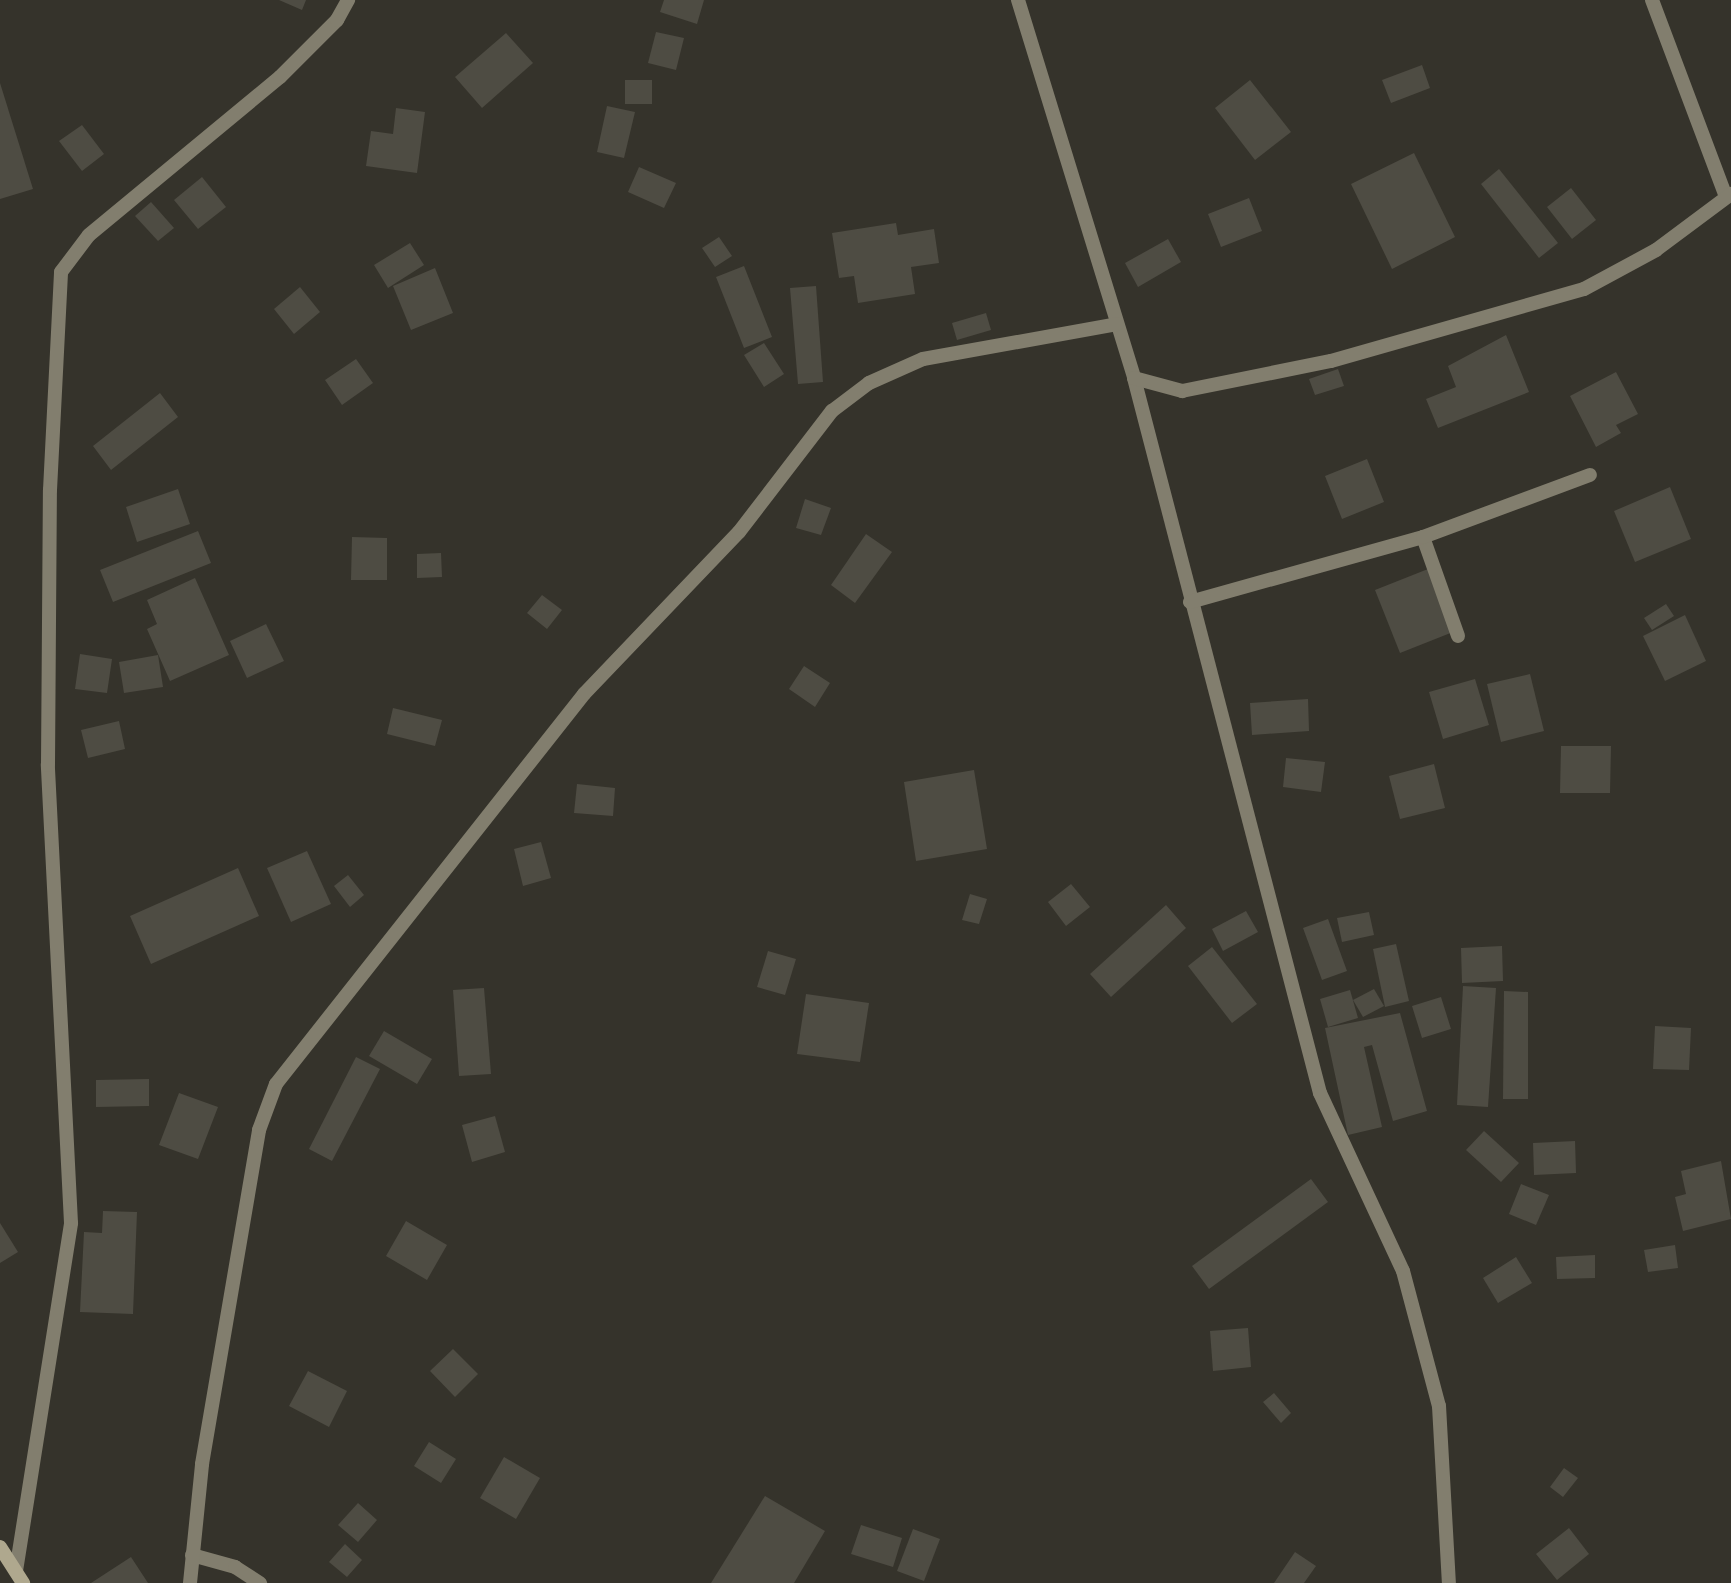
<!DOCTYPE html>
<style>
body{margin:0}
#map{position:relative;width:1731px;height:1583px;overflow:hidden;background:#35332b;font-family:"Fira Sans",sans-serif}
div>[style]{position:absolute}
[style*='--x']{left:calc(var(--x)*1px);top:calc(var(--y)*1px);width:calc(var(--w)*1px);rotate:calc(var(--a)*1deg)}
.building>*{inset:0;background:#4e4c43}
.street>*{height:14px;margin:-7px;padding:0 7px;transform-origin:7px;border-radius:7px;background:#827e6e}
.secondary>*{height:14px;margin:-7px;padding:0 7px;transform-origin:7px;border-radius:7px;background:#afa88e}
span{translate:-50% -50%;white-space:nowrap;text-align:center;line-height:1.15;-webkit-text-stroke:7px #2b2921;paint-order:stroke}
</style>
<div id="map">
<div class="building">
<i style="clip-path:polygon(279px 0,306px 0,302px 10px)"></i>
<i style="clip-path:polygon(664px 0,704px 0,697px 24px,660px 12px)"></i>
<i style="clip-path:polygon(656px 32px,684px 38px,676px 70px,648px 63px)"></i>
<i style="clip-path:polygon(506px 33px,533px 63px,482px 108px,455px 77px)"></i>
<i style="clip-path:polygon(1422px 65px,1430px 88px,1391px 103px,1382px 80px)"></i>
<i style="clip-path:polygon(625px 80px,652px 80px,652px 104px,625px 104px)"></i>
<i style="clip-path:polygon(1250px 80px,1291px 132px,1255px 160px,1215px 108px)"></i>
<i style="clip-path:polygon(0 83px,33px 189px,0 199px)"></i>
<i style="clip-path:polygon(607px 106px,635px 112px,624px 158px,597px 152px)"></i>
<i style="clip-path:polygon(396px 108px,425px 112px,417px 173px,366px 166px,371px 131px,393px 134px)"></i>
<i style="clip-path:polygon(82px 125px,104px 154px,82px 171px,59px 141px)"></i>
<i style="clip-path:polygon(1414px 153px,1455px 237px,1392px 269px,1351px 184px)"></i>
<i style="clip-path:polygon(639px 167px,676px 183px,664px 208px,628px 192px)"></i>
<i style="clip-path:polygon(1499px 169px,1558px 243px,1539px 258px,1481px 184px)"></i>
<i style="clip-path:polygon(202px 177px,226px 207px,198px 229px,174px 200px)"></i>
<i style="clip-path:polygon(1571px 188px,1596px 220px,1572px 239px,1547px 207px)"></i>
<i style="clip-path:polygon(1249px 198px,1262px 231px,1221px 247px,1208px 214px)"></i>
<i style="clip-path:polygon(151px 202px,174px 228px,158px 241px,135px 216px)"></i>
<i style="clip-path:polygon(896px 223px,898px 235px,934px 229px,939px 263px,911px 267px,915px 294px,858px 303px,854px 276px,839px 278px,832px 233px)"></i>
<i style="clip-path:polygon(719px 237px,732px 256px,715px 267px,702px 248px)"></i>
<i style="clip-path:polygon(1168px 239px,1181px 262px,1138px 287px,1125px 263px)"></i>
<i style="clip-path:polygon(410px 243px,424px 265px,388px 288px,374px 265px)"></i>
<i style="clip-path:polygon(744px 266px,772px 337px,744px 348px,716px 277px)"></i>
<i style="clip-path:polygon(435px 268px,453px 313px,411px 330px,393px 286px)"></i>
<i style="clip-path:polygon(816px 286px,823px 382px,798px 384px,790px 288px)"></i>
<i style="clip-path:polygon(300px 287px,320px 312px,294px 334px,274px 309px)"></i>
<i style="clip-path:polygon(986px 313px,991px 330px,957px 340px,952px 323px)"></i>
<i style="clip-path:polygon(1506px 335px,1529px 392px,1438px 428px,1426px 399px,1456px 387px,1448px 366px)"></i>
<i style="clip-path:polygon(764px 343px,784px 374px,764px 387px,744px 355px)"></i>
<i style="clip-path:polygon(356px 359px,373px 383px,342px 405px,325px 380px)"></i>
<i style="clip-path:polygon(1338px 369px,1344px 386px,1315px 395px,1309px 379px)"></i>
<i style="clip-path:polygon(1616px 372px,1638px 414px,1616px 425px,1621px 433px,1596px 447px,1570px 396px)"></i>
<i style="clip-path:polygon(160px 393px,178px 417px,111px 470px,93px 446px)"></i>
<i style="clip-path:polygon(1367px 459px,1384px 502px,1342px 519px,1325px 476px)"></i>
<i style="clip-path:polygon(1670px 487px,1691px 539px,1635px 562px,1614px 511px)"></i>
<i style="clip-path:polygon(178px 489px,190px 524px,137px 542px,126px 507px)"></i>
<i style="clip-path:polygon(805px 499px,831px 508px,821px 535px,796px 528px)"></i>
<i style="clip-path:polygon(198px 531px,211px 563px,113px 602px,100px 570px)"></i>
<i style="clip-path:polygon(866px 534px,892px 552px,855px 603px,831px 585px)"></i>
<i style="clip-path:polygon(352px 537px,387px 538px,387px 580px,351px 580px)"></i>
<i style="clip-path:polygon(441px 553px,442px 577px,417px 578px,417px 554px)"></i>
<i style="clip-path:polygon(1428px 569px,1453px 632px,1400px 653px,1375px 590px)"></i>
<i style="clip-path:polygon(195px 578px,229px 655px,170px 681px,147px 629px,157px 624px,147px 600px)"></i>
<i style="clip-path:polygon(542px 595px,562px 610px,547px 629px,527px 613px)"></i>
<i style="clip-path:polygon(1666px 604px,1674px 616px,1652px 630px,1644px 618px)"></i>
<i style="clip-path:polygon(1685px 615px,1706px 661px,1665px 681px,1643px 636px)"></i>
<i style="clip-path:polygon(266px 624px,284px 661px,247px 678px,230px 641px)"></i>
<i style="clip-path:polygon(80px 654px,112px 659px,107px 693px,75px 689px)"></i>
<i style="clip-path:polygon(158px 655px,163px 687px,124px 693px,119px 662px)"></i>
<i style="clip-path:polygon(804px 666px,830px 683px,815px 707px,789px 689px)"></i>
<i style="clip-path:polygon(1530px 674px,1544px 731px,1501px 742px,1487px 684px)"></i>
<i style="clip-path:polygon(1475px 679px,1489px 725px,1443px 739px,1429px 692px)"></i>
<i style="clip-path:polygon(1308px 699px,1309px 731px,1252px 735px,1250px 703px)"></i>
<i style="clip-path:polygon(393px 708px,442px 720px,435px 746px,387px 734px)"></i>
<i style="clip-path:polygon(119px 721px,125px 749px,88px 758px,81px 730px)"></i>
<i style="clip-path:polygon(1561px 746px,1611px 746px,1610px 793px,1560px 793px)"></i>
<i style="clip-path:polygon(1286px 758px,1325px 762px,1321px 792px,1283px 787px)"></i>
<i style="clip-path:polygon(1434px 764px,1445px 808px,1400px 819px,1389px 776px)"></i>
<i style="clip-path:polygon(974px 770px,987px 849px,916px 861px,904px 782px)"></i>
<i style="clip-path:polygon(577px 784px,615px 788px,613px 816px,574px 813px)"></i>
<i style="clip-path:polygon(541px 842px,551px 878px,523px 886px,514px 849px)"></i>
<i style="clip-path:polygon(307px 851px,331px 904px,291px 922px,267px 868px)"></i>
<i style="clip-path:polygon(238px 868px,259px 916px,151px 964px,130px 916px)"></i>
<i style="clip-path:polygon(348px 875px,364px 895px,350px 907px,334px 886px)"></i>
<i style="clip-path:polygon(1071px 884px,1090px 907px,1066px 926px,1048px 902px)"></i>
<i style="clip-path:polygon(970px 894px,987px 899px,979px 924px,962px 920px)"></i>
<i style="clip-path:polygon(1166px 905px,1186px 928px,1111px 997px,1090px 974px)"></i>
<i style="clip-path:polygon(1246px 911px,1258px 932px,1223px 951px,1212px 929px)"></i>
<i style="clip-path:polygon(1369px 912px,1374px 935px,1342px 942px,1337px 918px)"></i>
<i style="clip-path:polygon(1328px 919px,1347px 971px,1322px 980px,1303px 928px)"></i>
<i style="clip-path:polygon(1396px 944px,1409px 1001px,1385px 1007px,1373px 949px)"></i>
<i style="clip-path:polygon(1502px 946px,1503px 981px,1462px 983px,1461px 948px)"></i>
<i style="clip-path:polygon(1212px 947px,1257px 1004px,1232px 1023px,1188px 966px)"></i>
<i style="clip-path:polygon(768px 951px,796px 959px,785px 995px,757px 987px)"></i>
<i style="clip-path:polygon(1463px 986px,1496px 988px,1488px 1107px,1457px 1105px)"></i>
<i style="clip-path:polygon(484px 988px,491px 1074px,459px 1076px,453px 990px)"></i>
<i style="clip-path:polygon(1374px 989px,1384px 1006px,1363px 1017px,1353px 1000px)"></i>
<i style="clip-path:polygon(1350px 990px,1358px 1018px,1328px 1027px,1320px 999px)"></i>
<i style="clip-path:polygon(1504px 991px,1528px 992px,1528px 1099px,1503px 1099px)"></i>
<i style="clip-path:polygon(806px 994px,869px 1003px,860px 1062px,797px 1054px)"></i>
<i style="clip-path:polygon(1441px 997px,1451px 1029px,1422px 1038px,1412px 1006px)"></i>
<i style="clip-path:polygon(1400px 1013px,1427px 1111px,1393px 1121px,1372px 1045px,1364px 1047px,1382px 1127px,1348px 1135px,1325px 1028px)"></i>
<i style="clip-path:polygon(1655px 1026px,1691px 1028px,1689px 1070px,1653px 1069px)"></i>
<i style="clip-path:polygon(384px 1031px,432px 1059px,417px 1084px,369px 1056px)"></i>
<i style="clip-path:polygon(356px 1057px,380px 1069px,332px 1161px,309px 1149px)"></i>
<i style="clip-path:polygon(149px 1079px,149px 1106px,96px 1107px,96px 1080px)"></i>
<i style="clip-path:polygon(179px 1093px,218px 1107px,198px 1159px,159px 1145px)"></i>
<i style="clip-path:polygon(495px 1116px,505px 1152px,472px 1162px,462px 1125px)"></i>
<i style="clip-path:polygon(1484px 1131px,1519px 1163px,1501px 1182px,1466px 1150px)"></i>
<i style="clip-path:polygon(1575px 1141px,1576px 1173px,1534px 1175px,1533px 1143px)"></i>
<i style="clip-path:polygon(1721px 1161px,1731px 1219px,1683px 1231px,1675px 1197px,1686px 1194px,1681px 1171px)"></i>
<i style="clip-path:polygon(1311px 1179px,1328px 1202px,1209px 1289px,1192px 1266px)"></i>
<i style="clip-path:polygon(1521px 1184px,1549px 1195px,1536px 1225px,1509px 1214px)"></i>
<i style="clip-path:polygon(103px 1211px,137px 1212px,133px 1314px,80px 1312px,84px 1232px,102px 1233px)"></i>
<i style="clip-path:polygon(406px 1221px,447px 1245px,427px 1280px,386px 1256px)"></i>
<i style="clip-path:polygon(0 1223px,18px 1252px,0 1263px)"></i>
<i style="clip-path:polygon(1675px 1245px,1678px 1268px,1648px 1272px,1644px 1250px)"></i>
<i style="clip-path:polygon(1595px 1255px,1595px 1278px,1557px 1279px,1556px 1257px)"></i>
<i style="clip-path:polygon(1516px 1257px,1532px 1283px,1498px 1303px,1483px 1278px)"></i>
<i style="clip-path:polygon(1248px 1328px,1251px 1367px,1213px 1371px,1210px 1331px)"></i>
<i style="clip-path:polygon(453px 1349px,478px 1374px,455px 1397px,430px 1371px)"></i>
<i style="clip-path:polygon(308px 1371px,347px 1391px,329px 1427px,289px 1406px)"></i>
<i style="clip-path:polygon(1274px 1393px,1291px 1413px,1281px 1423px,1263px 1402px)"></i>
<i style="clip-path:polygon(429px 1442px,456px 1459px,441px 1483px,414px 1466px)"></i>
<i style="clip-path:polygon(504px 1457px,540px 1478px,516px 1519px,480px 1498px)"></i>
<i style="clip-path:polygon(1564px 1468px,1578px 1478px,1563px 1497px,1550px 1487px)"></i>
<i style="clip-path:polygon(765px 1496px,825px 1531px,794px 1583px,711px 1583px)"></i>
<i style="clip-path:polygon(358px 1503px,377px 1520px,358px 1542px,338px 1525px)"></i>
<i style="clip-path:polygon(861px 1525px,902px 1538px,893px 1567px,851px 1554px)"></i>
<i style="clip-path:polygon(1569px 1528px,1589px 1554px,1557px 1580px,1536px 1554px)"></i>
<i style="clip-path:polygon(913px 1529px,940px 1539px,924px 1581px,897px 1571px)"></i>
<i style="clip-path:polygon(345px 1544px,362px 1560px,347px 1577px,329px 1562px)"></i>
<i style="clip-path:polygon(1295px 1552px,1316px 1566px,1304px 1583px,1274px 1583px)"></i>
<i style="clip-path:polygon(131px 1557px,148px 1583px,91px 1583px)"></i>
</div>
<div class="street">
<i style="--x:1018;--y:0;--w:395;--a:72.9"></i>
<i style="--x:1134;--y:378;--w:739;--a:75.42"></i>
<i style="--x:1320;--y:1093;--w:196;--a:65"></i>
<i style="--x:1403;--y:1271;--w:140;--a:75.1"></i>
<i style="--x:1439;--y:1406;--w:177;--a:86.8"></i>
<i style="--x:1652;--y:0;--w:210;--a:69.4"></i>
<i style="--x:1134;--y:378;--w:50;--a:15.2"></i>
<i style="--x:1182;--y:391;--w:152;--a:-11.4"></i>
<i style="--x:1331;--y:361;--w:263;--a:-15.9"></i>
<i style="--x:1584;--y:289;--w:82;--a:-28.4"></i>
<i style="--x:1656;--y:250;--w:94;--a:-36.7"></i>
<i style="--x:1423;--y:537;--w:105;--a:70.5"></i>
<i style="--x:1190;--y:602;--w:242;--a:-15.6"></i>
<i style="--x:1423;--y:537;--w:178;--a:-20.4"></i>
<i style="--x:192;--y:1555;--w:45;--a:15.6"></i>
<i style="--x:235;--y:1567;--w:30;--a:33"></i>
<i style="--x:16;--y:1571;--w:352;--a:-81"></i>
<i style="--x:71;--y:1223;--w:459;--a:-92.9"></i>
<i style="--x:48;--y:765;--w:275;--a:-89.6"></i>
<i style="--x:50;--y:490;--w:218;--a:-87.1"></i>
<i style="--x:61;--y:272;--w:46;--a:-52.9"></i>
<i style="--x:89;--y:235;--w:248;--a:-39.6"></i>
<i style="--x:280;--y:77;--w:81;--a:-45"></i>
<i style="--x:337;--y:20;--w:23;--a:-61"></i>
<i style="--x:190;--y:1583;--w:120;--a:-84.2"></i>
<i style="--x:202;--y:1464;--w:339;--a:-80.3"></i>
<i style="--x:259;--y:1130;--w:49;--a:-69.7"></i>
<i style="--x:276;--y:1084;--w:497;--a:-51.7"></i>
<i style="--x:584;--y:694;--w:224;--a:-46.3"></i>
<i style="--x:739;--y:532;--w:153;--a:-52.5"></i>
<i style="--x:832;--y:411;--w:46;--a:-37.1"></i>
<i style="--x:869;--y:383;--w:59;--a:-24"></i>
<i style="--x:923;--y:359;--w:197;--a:-10.2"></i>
</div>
<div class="secondary">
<i style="--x:0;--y:1547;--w:43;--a:57.4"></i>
</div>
</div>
